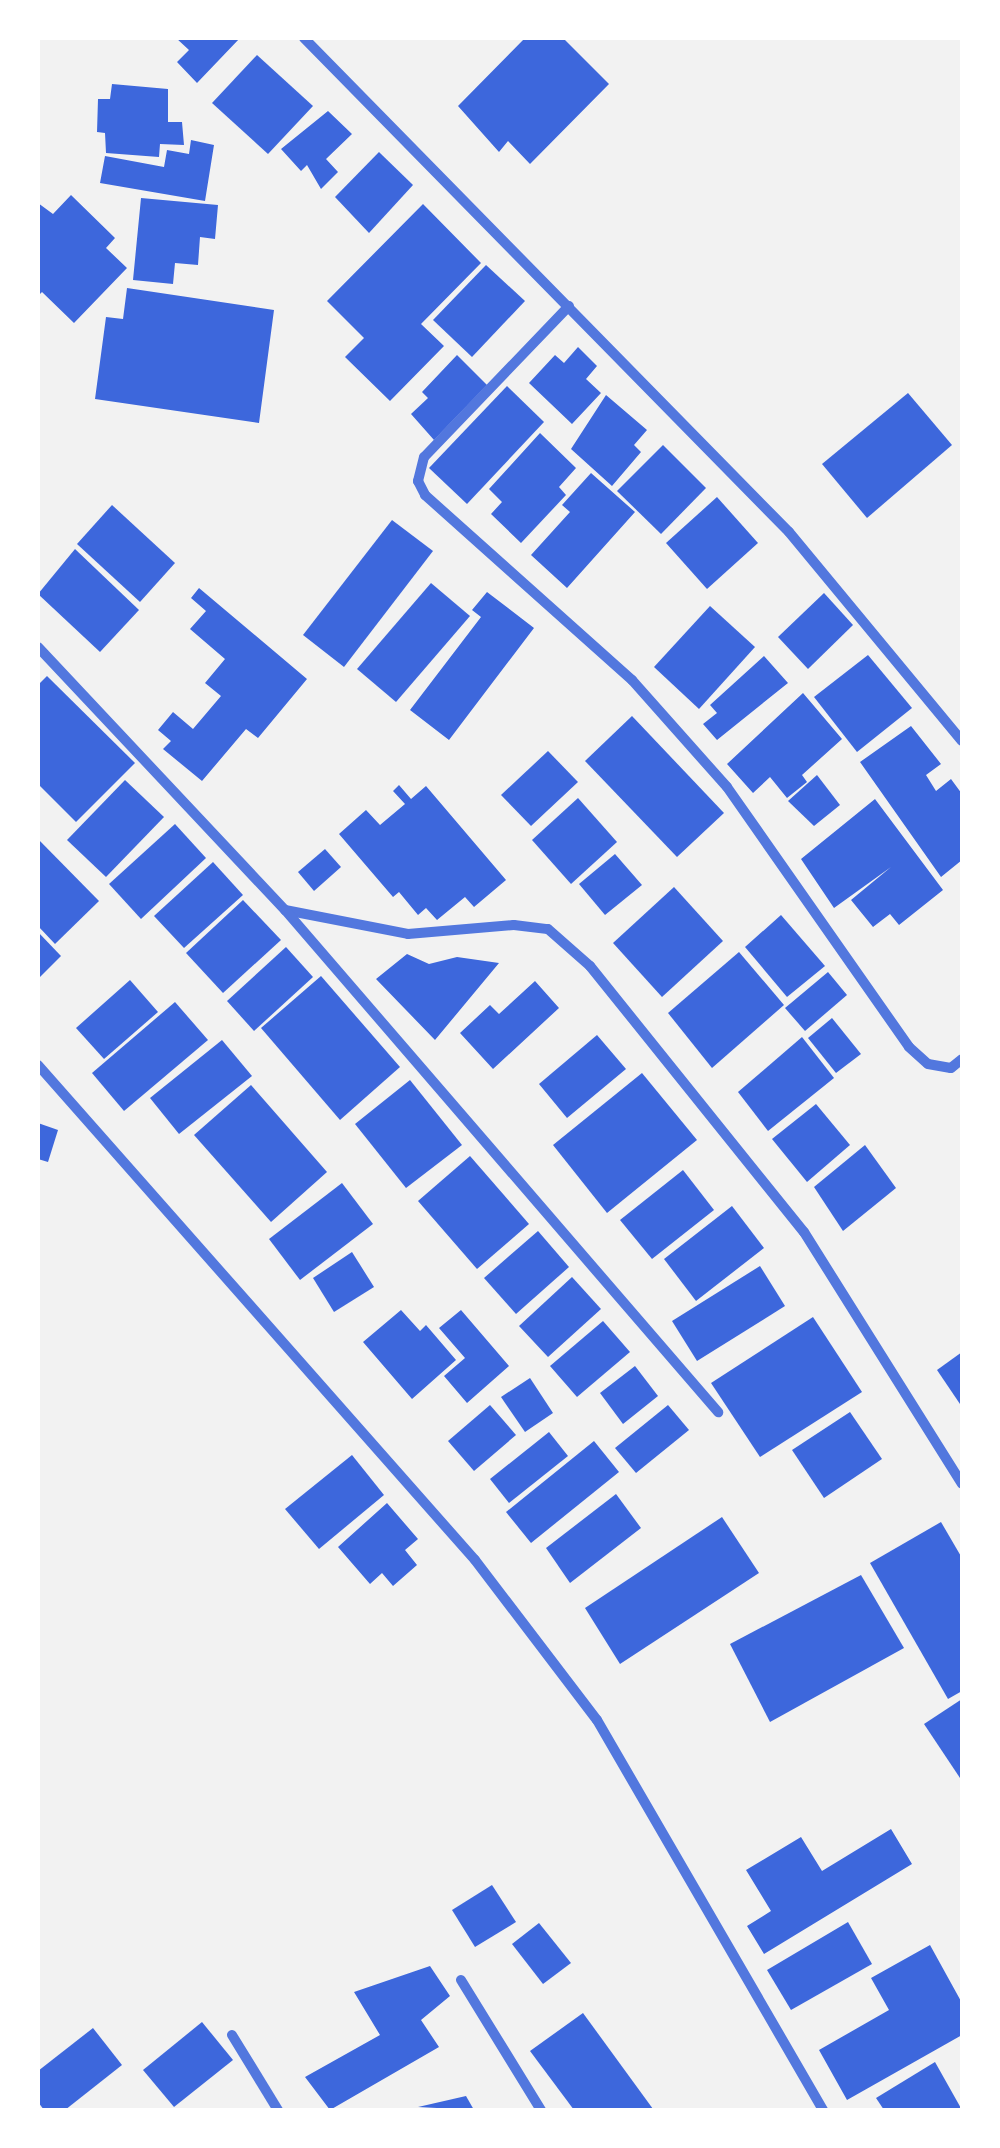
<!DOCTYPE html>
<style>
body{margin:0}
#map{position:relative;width:1000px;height:2148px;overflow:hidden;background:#f2f2f2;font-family:Manrope,sans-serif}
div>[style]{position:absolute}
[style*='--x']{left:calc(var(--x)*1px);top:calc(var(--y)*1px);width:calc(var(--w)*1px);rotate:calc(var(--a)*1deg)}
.building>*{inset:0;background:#3d67dc}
.minor>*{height:10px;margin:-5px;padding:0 5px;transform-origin:5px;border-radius:5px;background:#5277de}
span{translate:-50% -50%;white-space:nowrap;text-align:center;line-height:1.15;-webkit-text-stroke:8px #fff;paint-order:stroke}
.frame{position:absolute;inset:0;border:40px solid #fff;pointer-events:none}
</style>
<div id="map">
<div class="building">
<i style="clip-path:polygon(176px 38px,240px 38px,197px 83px,177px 62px,189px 50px)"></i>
<i style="clip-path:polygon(525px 38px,563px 38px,609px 84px,530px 164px,508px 141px,499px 152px,458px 106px)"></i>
<i style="clip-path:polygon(257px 55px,313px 106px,268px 154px,212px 103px)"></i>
<i style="clip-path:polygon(112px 84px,168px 89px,168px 122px,182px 122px,184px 145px,160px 144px,159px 157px,106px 153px,105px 133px,97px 132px,98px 99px,110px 99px)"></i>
<i style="clip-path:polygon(328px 111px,352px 134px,326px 159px,338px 172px,321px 189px,307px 165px,301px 171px,281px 149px)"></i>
<i style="clip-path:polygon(191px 140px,214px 145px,205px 201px,100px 183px,105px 156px,164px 167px,167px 150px,189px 154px)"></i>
<i style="clip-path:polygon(379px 152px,413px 185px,369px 233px,335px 197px)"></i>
<i style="clip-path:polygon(71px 195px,115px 238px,106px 248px,127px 268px,74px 323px,42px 292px,38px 296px,38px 203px,53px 214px)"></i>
<i style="clip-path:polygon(141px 198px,218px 205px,215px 239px,200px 237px,198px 265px,175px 263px,173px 284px,133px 280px)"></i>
<i style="clip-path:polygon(423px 204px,481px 263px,421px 324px,444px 346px,390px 401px,345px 357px,364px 338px,327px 301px)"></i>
<i style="clip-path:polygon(486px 265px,525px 301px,472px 357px,433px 320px)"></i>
<i style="clip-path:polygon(127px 288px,274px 310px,259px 423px,95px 399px,106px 317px,123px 319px)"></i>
<i style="clip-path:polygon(578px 347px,597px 366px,586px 379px,601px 393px,572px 424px,529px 383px,555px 355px,564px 363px)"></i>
<i style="clip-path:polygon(457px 355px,487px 385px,434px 440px,411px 414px,428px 398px,422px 392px)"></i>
<i style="clip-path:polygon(507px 386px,544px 422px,467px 504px,429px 468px)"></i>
<i style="clip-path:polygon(908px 393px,952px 445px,867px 518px,822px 464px)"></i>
<i style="clip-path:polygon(606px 395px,647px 430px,634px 445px,641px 452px,612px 486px,571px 449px)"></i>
<i style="clip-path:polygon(540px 433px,576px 468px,559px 487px,566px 495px,521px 543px,491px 514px,502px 502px,489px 489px)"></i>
<i style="clip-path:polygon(663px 445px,706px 488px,661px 534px,617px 491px)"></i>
<i style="clip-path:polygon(591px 473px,635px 512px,567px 588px,531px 555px,570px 512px,562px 505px)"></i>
<i style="clip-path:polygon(717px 497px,758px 543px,707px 589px,666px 543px)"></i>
<i style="clip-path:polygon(112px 505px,175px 563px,140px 602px,77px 544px)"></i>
<i style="clip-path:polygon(392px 520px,433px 551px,344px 667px,303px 635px)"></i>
<i style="clip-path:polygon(75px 549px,139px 610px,100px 652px,38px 594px)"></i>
<i style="clip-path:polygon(431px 583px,470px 616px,396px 702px,357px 669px)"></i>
<i style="clip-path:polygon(199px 588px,307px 679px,258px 738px,246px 729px,202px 781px,163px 749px,171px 741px,158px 730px,173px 712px,193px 729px,221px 696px,205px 683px,225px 659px,190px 629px,206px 611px,191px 598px)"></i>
<i style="clip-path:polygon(487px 592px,534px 628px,449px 740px,410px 710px,481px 617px,472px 610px)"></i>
<i style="clip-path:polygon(824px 593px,853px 625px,808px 669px,778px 637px)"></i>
<i style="clip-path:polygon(710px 606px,755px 647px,699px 709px,654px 667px)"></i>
<i style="clip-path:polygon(868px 655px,912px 708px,857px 752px,814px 697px)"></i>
<i style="clip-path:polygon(764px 656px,788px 683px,717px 740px,703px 724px,717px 713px,710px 705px)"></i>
<i style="clip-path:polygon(47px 676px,135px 763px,76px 822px,38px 784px,38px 685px)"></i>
<i style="clip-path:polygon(803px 693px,842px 739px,802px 775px,807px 782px,787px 798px,770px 777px,753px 793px,727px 764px)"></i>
<i style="clip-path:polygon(632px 716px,724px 813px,677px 857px,585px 761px)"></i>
<i style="clip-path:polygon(911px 726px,941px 764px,926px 775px,936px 791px,951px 779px,962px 794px,962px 860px,941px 877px,860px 762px)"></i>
<i style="clip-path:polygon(548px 751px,578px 782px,531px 826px,501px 795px)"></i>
<i style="clip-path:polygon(817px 775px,840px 805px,814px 826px,788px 801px)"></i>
<i style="clip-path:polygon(125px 780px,164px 817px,106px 877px,67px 840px)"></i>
<i style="clip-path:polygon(399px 785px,411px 799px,426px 786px,506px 880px,474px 907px,465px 897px,437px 920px,426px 908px,418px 915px,399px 892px,393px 897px,339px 834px,366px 810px,380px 825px,405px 804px,393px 791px)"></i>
<i style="clip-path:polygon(578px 798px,617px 842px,571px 884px,532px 840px)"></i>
<i style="clip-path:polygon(875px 799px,943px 890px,899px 925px,890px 914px,873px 927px,851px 900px,891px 867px,834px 908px,801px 859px)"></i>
<i style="clip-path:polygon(175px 824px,206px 858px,141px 919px,109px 884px)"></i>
<i style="clip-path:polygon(38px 839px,99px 901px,55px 944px,38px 926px)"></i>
<i style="clip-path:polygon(325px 849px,341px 867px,314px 891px,298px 872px)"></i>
<i style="clip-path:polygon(615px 854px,642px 885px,605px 915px,579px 884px)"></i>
<i style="clip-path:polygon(213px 862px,243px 895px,184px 948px,154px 916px)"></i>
<i style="clip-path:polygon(674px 887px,723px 941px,662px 997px,613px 943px)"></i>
<i style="clip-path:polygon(243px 900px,281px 940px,223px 993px,186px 953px)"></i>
<i style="clip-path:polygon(781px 915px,825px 966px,787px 997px,745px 947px)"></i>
<i style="clip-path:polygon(38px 932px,61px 956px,38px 979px)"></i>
<i style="clip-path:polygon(286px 947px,313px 977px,254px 1031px,227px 1001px)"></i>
<i style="clip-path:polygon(739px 952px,784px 1005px,712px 1068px,668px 1013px)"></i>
<i style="clip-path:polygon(407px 954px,429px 964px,457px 957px,499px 963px,435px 1040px,376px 979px)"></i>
<i style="clip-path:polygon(828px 972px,847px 995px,805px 1031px,785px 1008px)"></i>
<i style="clip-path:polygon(321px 976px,400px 1067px,340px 1120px,261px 1028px)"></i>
<i style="clip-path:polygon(130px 980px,158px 1012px,104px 1059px,76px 1028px)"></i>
<i style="clip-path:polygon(535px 981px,559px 1008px,493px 1069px,460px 1033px,490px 1005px,499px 1014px)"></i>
<i style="clip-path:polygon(175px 1002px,208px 1040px,124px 1111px,92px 1073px)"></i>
<i style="clip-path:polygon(832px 1018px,861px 1054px,836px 1073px,808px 1038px)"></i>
<i style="clip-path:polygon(597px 1035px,626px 1069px,567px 1118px,539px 1084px)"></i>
<i style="clip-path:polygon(802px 1037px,834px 1078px,768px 1131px,738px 1092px)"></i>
<i style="clip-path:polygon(222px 1040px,252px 1076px,179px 1134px,150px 1098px)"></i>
<i style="clip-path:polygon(642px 1073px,697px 1140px,607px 1213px,553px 1145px)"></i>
<i style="clip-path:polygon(410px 1080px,462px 1145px,406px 1188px,355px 1124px)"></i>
<i style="clip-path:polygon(251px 1085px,327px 1172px,271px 1222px,194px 1135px)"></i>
<i style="clip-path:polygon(816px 1104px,850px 1145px,807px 1182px,772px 1139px)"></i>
<i style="clip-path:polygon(38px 1123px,58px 1130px,48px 1162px,38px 1159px)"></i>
<i style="clip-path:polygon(865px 1145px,896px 1188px,843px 1231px,814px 1187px)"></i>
<i style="clip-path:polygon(470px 1156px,529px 1224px,477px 1269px,418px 1201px)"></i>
<i style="clip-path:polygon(683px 1170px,714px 1210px,652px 1259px,620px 1220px)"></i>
<i style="clip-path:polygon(342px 1183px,373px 1224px,300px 1280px,269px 1239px)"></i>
<i style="clip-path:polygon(732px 1206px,764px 1248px,696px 1301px,664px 1259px)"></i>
<i style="clip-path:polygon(538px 1231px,569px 1267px,516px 1314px,484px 1278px)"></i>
<i style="clip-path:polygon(352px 1252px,374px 1287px,334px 1312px,313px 1278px)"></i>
<i style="clip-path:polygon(760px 1266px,785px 1306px,697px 1361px,672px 1321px)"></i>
<i style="clip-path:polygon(572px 1277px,601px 1309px,548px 1357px,519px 1326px)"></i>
<i style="clip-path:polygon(401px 1310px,420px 1331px,426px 1325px,456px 1360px,412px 1399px,363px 1342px)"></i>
<i style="clip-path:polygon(461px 1310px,509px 1366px,467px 1403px,444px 1376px,465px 1358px,439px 1328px)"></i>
<i style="clip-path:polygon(813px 1317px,862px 1392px,760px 1457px,711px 1383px)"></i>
<i style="clip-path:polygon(603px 1321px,630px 1352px,577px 1397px,550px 1366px)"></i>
<i style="clip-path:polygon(962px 1352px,962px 1407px,937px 1370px)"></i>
<i style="clip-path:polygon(635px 1366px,658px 1396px,623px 1424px,600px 1393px)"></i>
<i style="clip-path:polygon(530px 1378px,553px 1413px,525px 1432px,501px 1397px)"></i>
<i style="clip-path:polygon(490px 1405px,516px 1435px,474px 1471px,448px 1441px)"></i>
<i style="clip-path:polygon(668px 1405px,689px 1430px,636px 1473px,615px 1448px)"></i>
<i style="clip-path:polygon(850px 1412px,882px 1459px,824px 1498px,792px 1450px)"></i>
<i style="clip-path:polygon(549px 1432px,568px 1456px,509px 1503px,490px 1479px)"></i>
<i style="clip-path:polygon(594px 1441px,619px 1472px,531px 1543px,506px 1512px)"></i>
<i style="clip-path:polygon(352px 1455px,384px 1495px,319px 1549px,285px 1509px)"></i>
<i style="clip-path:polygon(616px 1494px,641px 1528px,570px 1583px,546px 1548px)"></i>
<i style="clip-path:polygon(387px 1503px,418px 1539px,405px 1550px,417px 1565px,393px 1586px,382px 1573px,370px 1584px,338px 1547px)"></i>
<i style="clip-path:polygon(722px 1517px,759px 1573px,620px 1664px,585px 1608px)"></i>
<i style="clip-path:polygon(941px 1522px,962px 1558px,962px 1691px,948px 1699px,870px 1563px)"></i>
<i style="clip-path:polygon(861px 1575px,904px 1648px,770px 1722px,730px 1644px)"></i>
<i style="clip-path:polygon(962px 1699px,962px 1781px,924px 1724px)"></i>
<i style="clip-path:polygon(891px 1829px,912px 1864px,764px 1954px,747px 1926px,771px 1911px,746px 1870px,801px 1837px,822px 1871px)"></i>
<i style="clip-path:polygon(492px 1885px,516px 1922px,475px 1947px,452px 1910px)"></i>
<i style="clip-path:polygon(848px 1922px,872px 1964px,791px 2010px,767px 1970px)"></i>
<i style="clip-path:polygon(539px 1923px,571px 1963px,543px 1984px,512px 1944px)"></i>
<i style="clip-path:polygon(930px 1945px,962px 2003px,962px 2035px,847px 2100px,819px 2050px,889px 2010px,871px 1978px)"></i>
<i style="clip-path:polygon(430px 1966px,450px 1996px,421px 2020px,439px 2047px,330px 2110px,305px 2077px,380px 2035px,354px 1992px)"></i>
<i style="clip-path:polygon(583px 2013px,653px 2109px,651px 2110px,574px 2110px,530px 2051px)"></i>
<i style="clip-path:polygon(202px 2022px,233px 2060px,174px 2107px,143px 2070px)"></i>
<i style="clip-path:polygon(93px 2028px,122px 2065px,65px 2110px,44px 2110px,38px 2102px,38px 2071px)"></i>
<i style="clip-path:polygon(935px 2062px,962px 2110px,884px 2110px,876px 2098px)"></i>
<i style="clip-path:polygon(466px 2096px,474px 2110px,418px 2107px)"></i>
</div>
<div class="minor">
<i style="--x:304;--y:38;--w:692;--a:45.53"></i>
<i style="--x:789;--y:532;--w:271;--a:50.4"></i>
<i style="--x:569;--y:306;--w:209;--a:133.8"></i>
<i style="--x:424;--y:457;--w:25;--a:104"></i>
<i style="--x:418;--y:481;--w:16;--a:63"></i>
<i style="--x:425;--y:495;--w:278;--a:41.8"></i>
<i style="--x:632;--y:680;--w:143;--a:48.4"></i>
<i style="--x:727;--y:787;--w:317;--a:55"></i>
<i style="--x:909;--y:1047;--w:25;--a:42"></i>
<i style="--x:928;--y:1064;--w:23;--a:10"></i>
<i style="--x:951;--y:1068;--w:14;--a:-39"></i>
<i style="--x:38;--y:647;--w:361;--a:46.8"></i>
<i style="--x:285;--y:910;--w:125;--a:11"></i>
<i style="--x:408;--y:934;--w:106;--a:-4.9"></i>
<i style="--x:514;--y:925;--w:34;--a:7"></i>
<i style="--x:548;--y:929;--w:56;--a:41.4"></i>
<i style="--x:590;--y:966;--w:341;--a:51.2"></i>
<i style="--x:804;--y:1232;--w:297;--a:57.9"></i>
<i style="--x:286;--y:911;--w:662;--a:49.23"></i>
<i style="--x:38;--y:1065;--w:660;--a:48.56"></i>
<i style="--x:475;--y:1560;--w:201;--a:52.7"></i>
<i style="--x:597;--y:1720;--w:451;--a:59.9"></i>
<i style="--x:461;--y:1980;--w:153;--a:58.4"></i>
<i style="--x:232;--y:2035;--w:88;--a:58.5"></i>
</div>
<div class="frame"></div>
</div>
